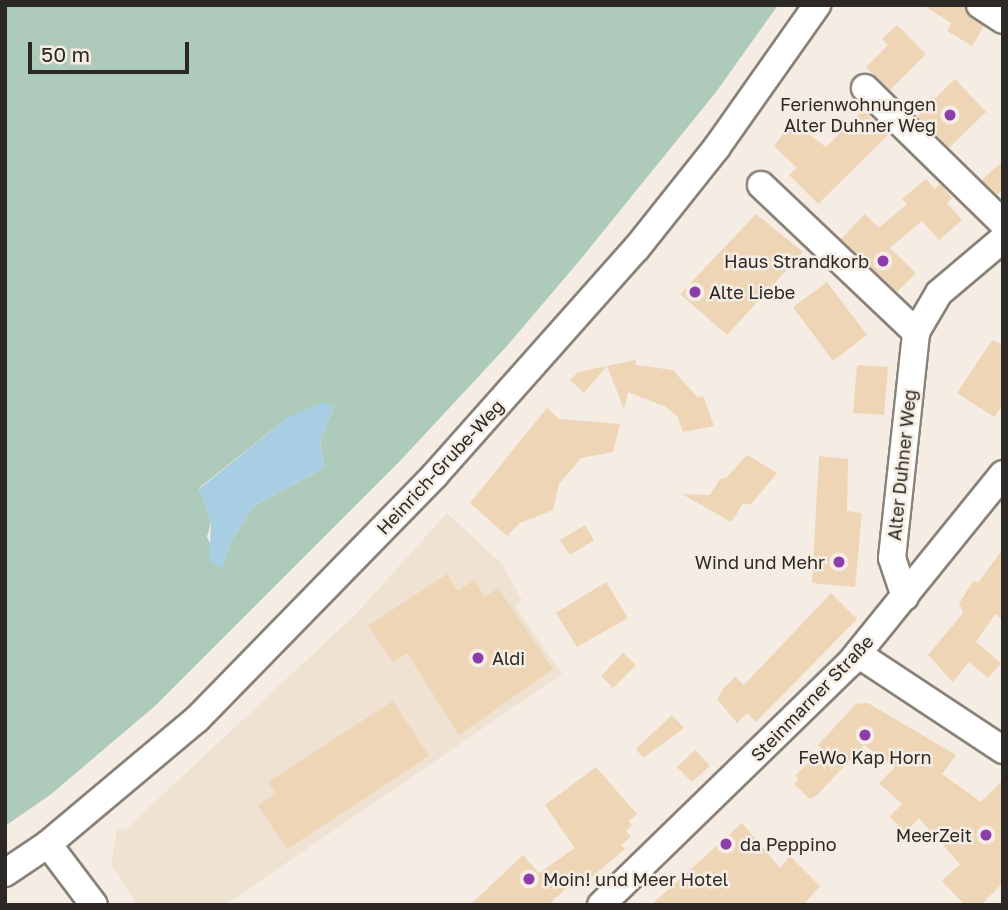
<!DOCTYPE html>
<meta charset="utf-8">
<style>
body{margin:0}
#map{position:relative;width:1008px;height:910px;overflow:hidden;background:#f5ede3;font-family:"Golos Text",sans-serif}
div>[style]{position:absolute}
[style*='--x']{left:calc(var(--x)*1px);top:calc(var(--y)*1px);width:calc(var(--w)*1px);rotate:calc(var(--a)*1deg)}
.built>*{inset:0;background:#efe2d2}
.green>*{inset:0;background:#aecabb}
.water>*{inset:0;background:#a8cee3}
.building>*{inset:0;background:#edd5b6}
.roads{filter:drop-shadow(2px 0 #898279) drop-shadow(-2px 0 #898279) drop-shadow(0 2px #898279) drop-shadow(0 -2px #898279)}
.minor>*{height:26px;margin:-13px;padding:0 13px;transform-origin:13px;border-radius:13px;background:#fff}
.dots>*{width:19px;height:19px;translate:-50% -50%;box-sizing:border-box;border:4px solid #f5ede3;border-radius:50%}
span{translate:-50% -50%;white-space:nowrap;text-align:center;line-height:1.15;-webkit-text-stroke:5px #f5ede3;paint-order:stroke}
.poi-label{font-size:18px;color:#2b2825}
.right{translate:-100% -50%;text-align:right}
.left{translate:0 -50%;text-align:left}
.street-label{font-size:18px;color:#2b2825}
.frame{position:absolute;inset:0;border:7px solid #2b2825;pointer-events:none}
.scale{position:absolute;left:28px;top:42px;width:161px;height:32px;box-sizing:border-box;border:4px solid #2b2825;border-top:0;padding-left:9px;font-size:21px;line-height:24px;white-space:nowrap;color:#2b2825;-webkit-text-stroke:5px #f5ede3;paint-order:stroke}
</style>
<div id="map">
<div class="built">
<i style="clip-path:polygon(447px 513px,503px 565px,522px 600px,515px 606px,562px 674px,225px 905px,137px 905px,111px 864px,117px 830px,127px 828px,357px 613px)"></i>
</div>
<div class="green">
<i style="clip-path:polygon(evenodd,5px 5px,778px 5px,716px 92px,580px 260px,506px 347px,399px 462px,155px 706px,50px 795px,5px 826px,5px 5px,334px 406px,320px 442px,324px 468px,253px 506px,232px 539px,222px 567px,207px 537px,211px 522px,199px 488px,287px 418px,334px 406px)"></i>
</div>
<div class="water">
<i style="clip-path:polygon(323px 402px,334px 406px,320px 442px,324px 468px,253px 506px,232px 539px,222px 568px,209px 560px,211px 522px,199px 489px,287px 418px)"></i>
</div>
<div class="building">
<i style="clip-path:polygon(923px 5px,964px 5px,971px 18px,984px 26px,972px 46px,947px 31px,951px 23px)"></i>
<i style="clip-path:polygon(897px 25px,926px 54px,890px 90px,866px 67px,888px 45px,882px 39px)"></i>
<i style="clip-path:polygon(955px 79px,986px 112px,949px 148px,917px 116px)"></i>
<i style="clip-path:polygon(863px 110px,888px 135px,818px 204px,789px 175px,797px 168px,774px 146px,792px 122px,826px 147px)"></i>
<i style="clip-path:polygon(1003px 161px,1003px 189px,997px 195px,982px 180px)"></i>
<i style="clip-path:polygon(926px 179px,935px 189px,940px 184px,952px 198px,947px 203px,962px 220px,939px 240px,922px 221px,890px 248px,916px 273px,897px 292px,841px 239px,865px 214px,879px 228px,907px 204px,902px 199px)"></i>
<i style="clip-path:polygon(756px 214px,803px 252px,727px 335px,680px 294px)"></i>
<i style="clip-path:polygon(827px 282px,867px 335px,833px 361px,793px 307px)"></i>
<i style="clip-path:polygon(992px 340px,1003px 345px,1003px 405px,994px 417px,957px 393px)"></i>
<i style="clip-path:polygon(636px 360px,636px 365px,673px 370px,698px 398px,703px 396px,714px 426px,683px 432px,677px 416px,666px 407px,628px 392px,624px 409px,607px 366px,584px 393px,570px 380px,578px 372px)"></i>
<i style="clip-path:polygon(857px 365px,888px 367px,884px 415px,853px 413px)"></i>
<i style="clip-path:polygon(547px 408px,559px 419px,620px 424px,613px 452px,581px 458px,559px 484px,553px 510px,520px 523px,507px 536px,470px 503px)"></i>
<i style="clip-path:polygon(747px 455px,777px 473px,751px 504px,743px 504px,731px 522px,682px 494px,710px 495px,720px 479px,726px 478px)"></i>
<i style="clip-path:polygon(819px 456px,848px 459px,847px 511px,862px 513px,855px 587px,812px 583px)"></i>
<i style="clip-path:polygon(585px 525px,594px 540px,570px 555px,560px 540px)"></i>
<i style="clip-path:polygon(1003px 549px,1003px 620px,995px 614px,976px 642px,1001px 663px,988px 678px,969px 662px,953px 682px,928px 655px,963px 613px,959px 603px,974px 580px,978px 583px)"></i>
<i style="clip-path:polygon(447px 574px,458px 591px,474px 580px,485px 597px,498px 588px,553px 669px,459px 735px,407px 653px,393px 662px,368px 626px)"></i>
<i style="clip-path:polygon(606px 582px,628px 618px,577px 647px,556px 613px)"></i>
<i style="clip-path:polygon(831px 593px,857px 619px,756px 722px,747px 713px,737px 723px,717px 699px,723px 689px,735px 677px,744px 685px)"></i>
<i style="clip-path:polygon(623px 653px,636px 665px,613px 688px,601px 676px)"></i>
<i style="clip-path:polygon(393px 701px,429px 756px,287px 849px,258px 806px,276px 793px,268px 782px)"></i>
<i style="clip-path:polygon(868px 703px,956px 755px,942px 774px,981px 802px,1003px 780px,1003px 883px,981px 905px,965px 905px,942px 881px,960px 864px,919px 818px,906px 832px,889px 817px,902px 804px,879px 783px,895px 767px,864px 745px,817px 795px,810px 799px,794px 784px,799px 779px,795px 776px,822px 749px,818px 745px,856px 704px)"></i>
<i style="clip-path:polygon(672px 715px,684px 728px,643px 758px,636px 749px)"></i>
<i style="clip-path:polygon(695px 750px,710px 766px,692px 782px,677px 767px)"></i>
<i style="clip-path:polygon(596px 767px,637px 814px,629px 821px,632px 826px,626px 831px,631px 837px,621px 845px,625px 849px,587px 881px,581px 875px,548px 905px,470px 905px,523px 855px,539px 873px,575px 848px,545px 805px)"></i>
<i style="clip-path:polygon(742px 823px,780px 868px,790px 856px,820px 886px,803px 905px,651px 905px)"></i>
</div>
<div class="roads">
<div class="minor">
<i style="--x:980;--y:5;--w:27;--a:33"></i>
<i style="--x:865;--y:88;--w:193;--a:44.4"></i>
<i style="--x:761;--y:185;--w:214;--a:43.5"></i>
<i style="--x:905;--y:597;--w:41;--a:-108.4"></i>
<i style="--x:892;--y:558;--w:227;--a:-83.9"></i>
<i style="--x:916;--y:332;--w:45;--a:-59.5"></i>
<i style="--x:939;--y:293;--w:84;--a:-40.2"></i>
<i style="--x:858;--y:654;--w:174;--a:33.5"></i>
<i style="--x:48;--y:844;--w:76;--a:53"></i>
<i style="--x:5;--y:873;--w:52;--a:-34"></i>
<i style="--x:48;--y:844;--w:194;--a:-40"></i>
<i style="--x:197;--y:719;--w:341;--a:-45.7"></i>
<i style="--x:435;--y:475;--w:302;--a:-48.4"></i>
<i style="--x:636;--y:249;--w:130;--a:-51.5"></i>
<i style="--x:717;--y:147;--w:174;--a:-54.8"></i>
<i style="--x:601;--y:905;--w:347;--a:-44.2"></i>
<i style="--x:850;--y:663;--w:243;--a:-51"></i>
</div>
</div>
<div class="dots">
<i style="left:950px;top:115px;background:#8d3cac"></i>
<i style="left:883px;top:261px;background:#8d3cac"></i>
<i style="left:695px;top:292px;background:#8d3cac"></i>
<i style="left:839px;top:562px;background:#8d3cac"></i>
<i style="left:478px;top:658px;background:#8d3cac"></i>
<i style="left:865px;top:735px;background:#8d3cac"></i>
<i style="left:986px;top:835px;background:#8d3cac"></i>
<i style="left:726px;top:844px;background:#8d3cac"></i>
<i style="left:529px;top:879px;background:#8d3cac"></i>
</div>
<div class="poi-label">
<span class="right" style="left:936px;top:115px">Ferienwohnungen<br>Alter Duhner Weg</span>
<span class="right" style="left:869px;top:261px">Haus Strandkorb</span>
<span class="left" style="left:709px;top:292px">Alte Liebe</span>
<span class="right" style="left:825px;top:562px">Wind und Mehr</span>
<span class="left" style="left:492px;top:658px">Aldi</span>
<span style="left:865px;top:757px">FeWo Kap Horn</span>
<span class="right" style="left:972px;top:835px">MeerZeit</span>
<span class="left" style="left:740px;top:844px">da Peppino</span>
<span class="left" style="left:543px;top:879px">Moin! und Meer Hotel</span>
</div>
<div class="street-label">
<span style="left:902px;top:465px;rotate:-84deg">Alter Duhner Weg</span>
<span style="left:440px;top:467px;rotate:-47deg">Heinrich-Grube-Weg</span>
<span style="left:812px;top:698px;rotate:-46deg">Steinmarner Straße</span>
</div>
<div class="frame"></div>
<div class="scale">50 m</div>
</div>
